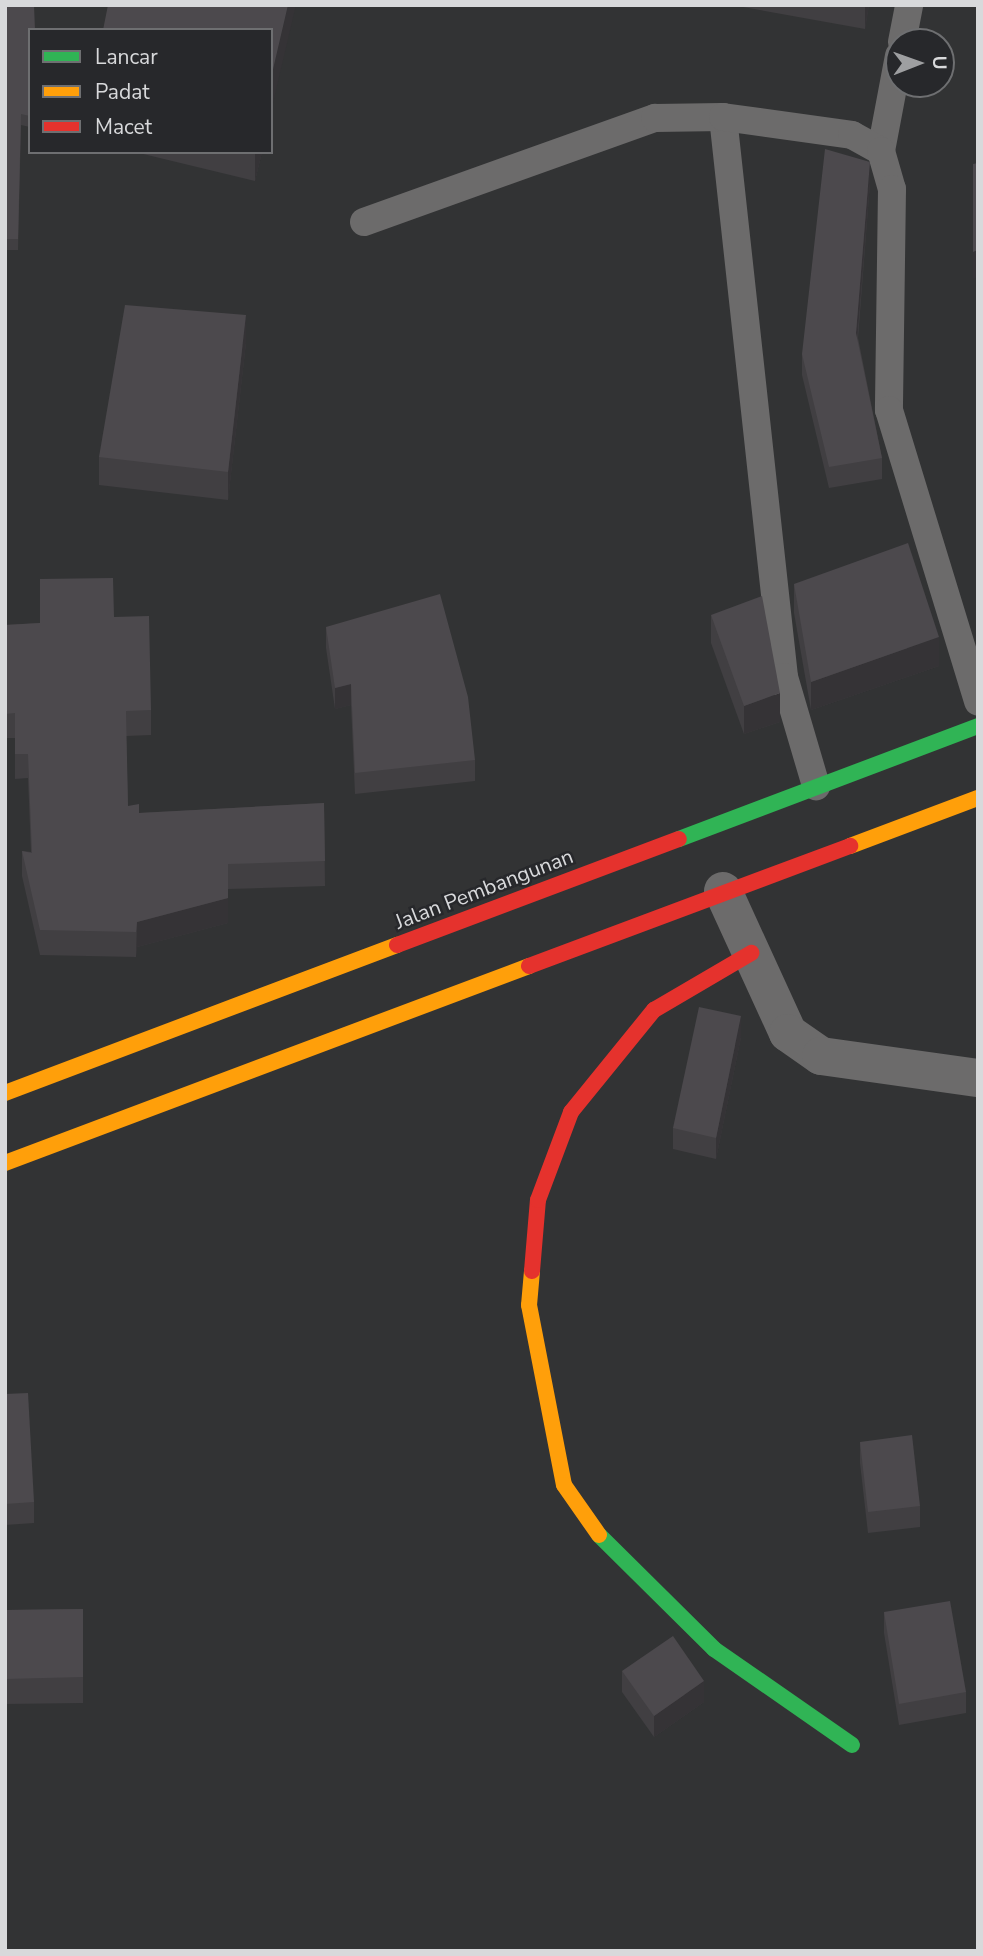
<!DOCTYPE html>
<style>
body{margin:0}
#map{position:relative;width:983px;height:1956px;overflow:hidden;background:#323334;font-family:"Nunito Sans",sans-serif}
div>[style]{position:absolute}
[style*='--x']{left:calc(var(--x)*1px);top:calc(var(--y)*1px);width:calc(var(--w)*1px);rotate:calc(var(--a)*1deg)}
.lane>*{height:28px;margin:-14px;padding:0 14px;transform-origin:14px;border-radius:14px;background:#6c6b6b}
.street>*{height:38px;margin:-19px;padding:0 19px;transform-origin:19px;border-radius:19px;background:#6c6b6b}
.fast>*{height:16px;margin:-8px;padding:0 8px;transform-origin:8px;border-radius:8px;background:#30b455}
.slow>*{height:16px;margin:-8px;padding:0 8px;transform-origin:8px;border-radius:8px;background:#ff9f0a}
.jam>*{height:16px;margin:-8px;padding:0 8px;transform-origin:8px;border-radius:8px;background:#e5322d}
.wall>*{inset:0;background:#413f42}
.shaded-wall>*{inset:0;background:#353336}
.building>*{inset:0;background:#4c494d}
span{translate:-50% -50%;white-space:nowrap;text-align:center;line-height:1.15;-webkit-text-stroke:5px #27282b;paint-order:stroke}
.street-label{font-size:21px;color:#d8d9db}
.frame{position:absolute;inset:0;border:7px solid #d8d9db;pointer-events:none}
.legend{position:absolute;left:28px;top:28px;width:245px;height:126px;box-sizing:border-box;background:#27282b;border:2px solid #6e6f71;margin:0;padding:9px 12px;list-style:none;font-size:21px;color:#d8d9db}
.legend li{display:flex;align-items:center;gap:14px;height:35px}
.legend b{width:35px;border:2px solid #6e6f71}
.north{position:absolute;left:885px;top:28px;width:70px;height:70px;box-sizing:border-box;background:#27282b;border:2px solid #6e6f71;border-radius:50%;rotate:89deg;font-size:19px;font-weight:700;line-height:28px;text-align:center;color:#d8d9db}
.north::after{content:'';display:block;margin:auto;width:24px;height:32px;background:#9e9fa1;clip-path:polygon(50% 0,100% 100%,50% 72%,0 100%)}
</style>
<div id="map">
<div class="lane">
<i style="--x:902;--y:42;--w:38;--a:-79"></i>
<i style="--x:723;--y:117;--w:563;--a:83.78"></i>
<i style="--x:784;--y:677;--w:114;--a:73.6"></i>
<i style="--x:881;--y:151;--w:97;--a:-79.3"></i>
<i style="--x:364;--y:222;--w:309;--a:-19.7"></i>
<i style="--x:655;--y:118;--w:68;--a:-0.8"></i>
<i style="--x:723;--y:117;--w:130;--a:7.9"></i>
<i style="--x:852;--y:135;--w:33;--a:29"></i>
<i style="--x:881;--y:151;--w:40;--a:74"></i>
<i style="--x:892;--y:189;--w:221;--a:90.8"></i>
<i style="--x:889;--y:410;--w:305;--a:73"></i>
</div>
<div class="street">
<i style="--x:723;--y:891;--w:156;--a:65.4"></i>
<i style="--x:788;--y:1033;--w:40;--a:34.9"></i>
<i style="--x:821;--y:1056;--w:159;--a:8"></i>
</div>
<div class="fast">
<i style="--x:679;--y:839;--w:320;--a:-20.7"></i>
<i style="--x:599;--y:1535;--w:162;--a:44.7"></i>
<i style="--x:714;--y:1649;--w:168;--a:34.8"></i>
</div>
<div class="slow">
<i style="--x:850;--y:846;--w:137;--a:-20.6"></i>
<i style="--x:5;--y:1093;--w:419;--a:-20.7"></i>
<i style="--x:5;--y:1163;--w:560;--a:-20.6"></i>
<i style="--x:532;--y:1271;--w:34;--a:95"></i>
<i style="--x:529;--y:1305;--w:183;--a:79"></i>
<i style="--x:564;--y:1485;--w:61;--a:55"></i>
</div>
<div class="jam">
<i style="--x:397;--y:945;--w:301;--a:-20.6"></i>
<i style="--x:529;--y:966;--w:343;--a:-20.5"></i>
<i style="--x:532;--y:1271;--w:71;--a:-85.2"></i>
<i style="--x:538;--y:1200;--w:94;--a:-69.4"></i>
<i style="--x:571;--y:1112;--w:132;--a:-50.9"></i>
<i style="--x:654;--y:1010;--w:113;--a:-30.4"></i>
</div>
<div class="wall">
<i style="clip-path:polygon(5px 5px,30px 30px,30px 127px,21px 125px,18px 250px,6px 250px,6px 379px)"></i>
<i style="clip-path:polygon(732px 5px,869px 5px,865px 29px)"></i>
<i style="clip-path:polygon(135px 152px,262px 152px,255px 181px)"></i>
<i style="clip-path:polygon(870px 183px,858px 338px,882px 458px,882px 479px,829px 488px,802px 375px,802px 354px)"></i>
<i style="clip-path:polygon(246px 343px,228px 500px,99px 485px,99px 457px)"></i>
<i style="clip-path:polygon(794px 584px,939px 666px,811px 710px,794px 613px)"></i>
<i style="clip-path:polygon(711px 615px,780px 722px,744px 734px,711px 643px)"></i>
<i style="clip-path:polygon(114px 617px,151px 710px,151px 735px,126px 736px,128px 806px,139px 813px,324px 803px,325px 886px,228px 889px,228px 923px,137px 947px,136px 957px,40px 955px,22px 876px,22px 851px,31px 852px,28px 778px,15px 779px,15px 738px,5px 738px,5px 625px,40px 623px)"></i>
<i style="clip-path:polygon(326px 627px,475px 760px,475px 781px,355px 794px,351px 705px,335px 709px,326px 648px)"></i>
<i style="clip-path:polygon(741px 1037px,716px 1159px,673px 1149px,673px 1128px)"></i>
<i style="clip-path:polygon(5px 1394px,34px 1502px,34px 1523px,5px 1525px)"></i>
<i style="clip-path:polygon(860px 1442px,920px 1506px,920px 1527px,868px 1533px,860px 1463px)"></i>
<i style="clip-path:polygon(83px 1609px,83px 1703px,5px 1704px,5px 1610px)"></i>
<i style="clip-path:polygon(884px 1612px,966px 1692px,966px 1713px,899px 1725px,884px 1633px)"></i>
<i style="clip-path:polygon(622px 1671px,704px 1702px,654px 1737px,622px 1692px)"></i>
</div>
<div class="shaded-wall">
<i style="clip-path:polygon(288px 5px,296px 5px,271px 111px,271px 78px)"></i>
<i style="clip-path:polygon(865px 5px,869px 5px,865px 29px)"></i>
<i style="clip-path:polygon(255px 152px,262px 152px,255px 181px)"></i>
<i style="clip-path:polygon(870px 162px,870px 183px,856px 354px,856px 333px)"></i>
<i style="clip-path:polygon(978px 250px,978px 277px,973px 279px,973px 252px)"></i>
<i style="clip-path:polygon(246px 315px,246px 343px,228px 500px,228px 472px)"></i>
<i style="clip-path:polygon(939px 637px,939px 666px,811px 710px,811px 682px)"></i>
<i style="clip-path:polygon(351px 684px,351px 705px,335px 709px,335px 688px)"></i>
<i style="clip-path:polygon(780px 693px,780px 722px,744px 734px,744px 706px)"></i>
<i style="clip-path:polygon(228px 898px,228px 923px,137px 947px,136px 957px,137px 922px)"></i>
<i style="clip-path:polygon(741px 1016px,741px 1037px,716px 1159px,716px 1138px)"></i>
<i style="clip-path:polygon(704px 1681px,704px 1702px,654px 1737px,654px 1716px)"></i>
</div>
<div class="building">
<i style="clip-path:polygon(5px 5px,34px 5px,35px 30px,30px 30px,30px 116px,21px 114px,18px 239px,6px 239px,6px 367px)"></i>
<i style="clip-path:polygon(108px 5px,288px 5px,271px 78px,271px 30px,103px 30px)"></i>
<i style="clip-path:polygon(825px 149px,870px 162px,856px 333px,882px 458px,829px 467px,802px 354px)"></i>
<i style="clip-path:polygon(978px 163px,978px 250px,973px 252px,973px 164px)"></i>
<i style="clip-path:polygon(125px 305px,246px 315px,228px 472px,99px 457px)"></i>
<i style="clip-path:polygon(908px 543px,939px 637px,811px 682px,794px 584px)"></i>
<i style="clip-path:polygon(113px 578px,114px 617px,149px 616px,151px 710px,126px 711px,128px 806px,139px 804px,139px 813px,324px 803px,325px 861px,228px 864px,228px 898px,137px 922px,136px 932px,40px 930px,22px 851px,32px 853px,28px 754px,15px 754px,15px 713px,5px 714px,5px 625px,40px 623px,40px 579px)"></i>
<i style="clip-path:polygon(440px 594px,468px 697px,475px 760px,355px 773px,351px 684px,335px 688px,326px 627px)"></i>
<i style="clip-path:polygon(762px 596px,780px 693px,744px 706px,711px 615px)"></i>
<i style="clip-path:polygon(699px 1007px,741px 1016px,716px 1138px,673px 1128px)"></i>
<i style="clip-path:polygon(28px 1393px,34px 1502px,5px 1504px,5px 1394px)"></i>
<i style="clip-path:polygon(912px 1435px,920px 1506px,868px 1512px,860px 1442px)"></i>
<i style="clip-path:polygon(950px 1601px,966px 1692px,899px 1704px,884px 1612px)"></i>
<i style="clip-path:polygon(83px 1609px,83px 1677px,5px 1679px,5px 1610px)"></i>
<i style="clip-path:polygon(673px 1636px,704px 1681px,654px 1716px,622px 1671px)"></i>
</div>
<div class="street-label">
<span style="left:484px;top:889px;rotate:-21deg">Jalan Pembangunan</span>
</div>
<div class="frame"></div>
<ul class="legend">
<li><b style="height:9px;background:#30b455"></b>Lancar</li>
<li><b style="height:9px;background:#ff9f0a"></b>Padat</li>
<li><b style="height:9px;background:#e5322d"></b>Macet</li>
</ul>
<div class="north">U</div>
</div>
